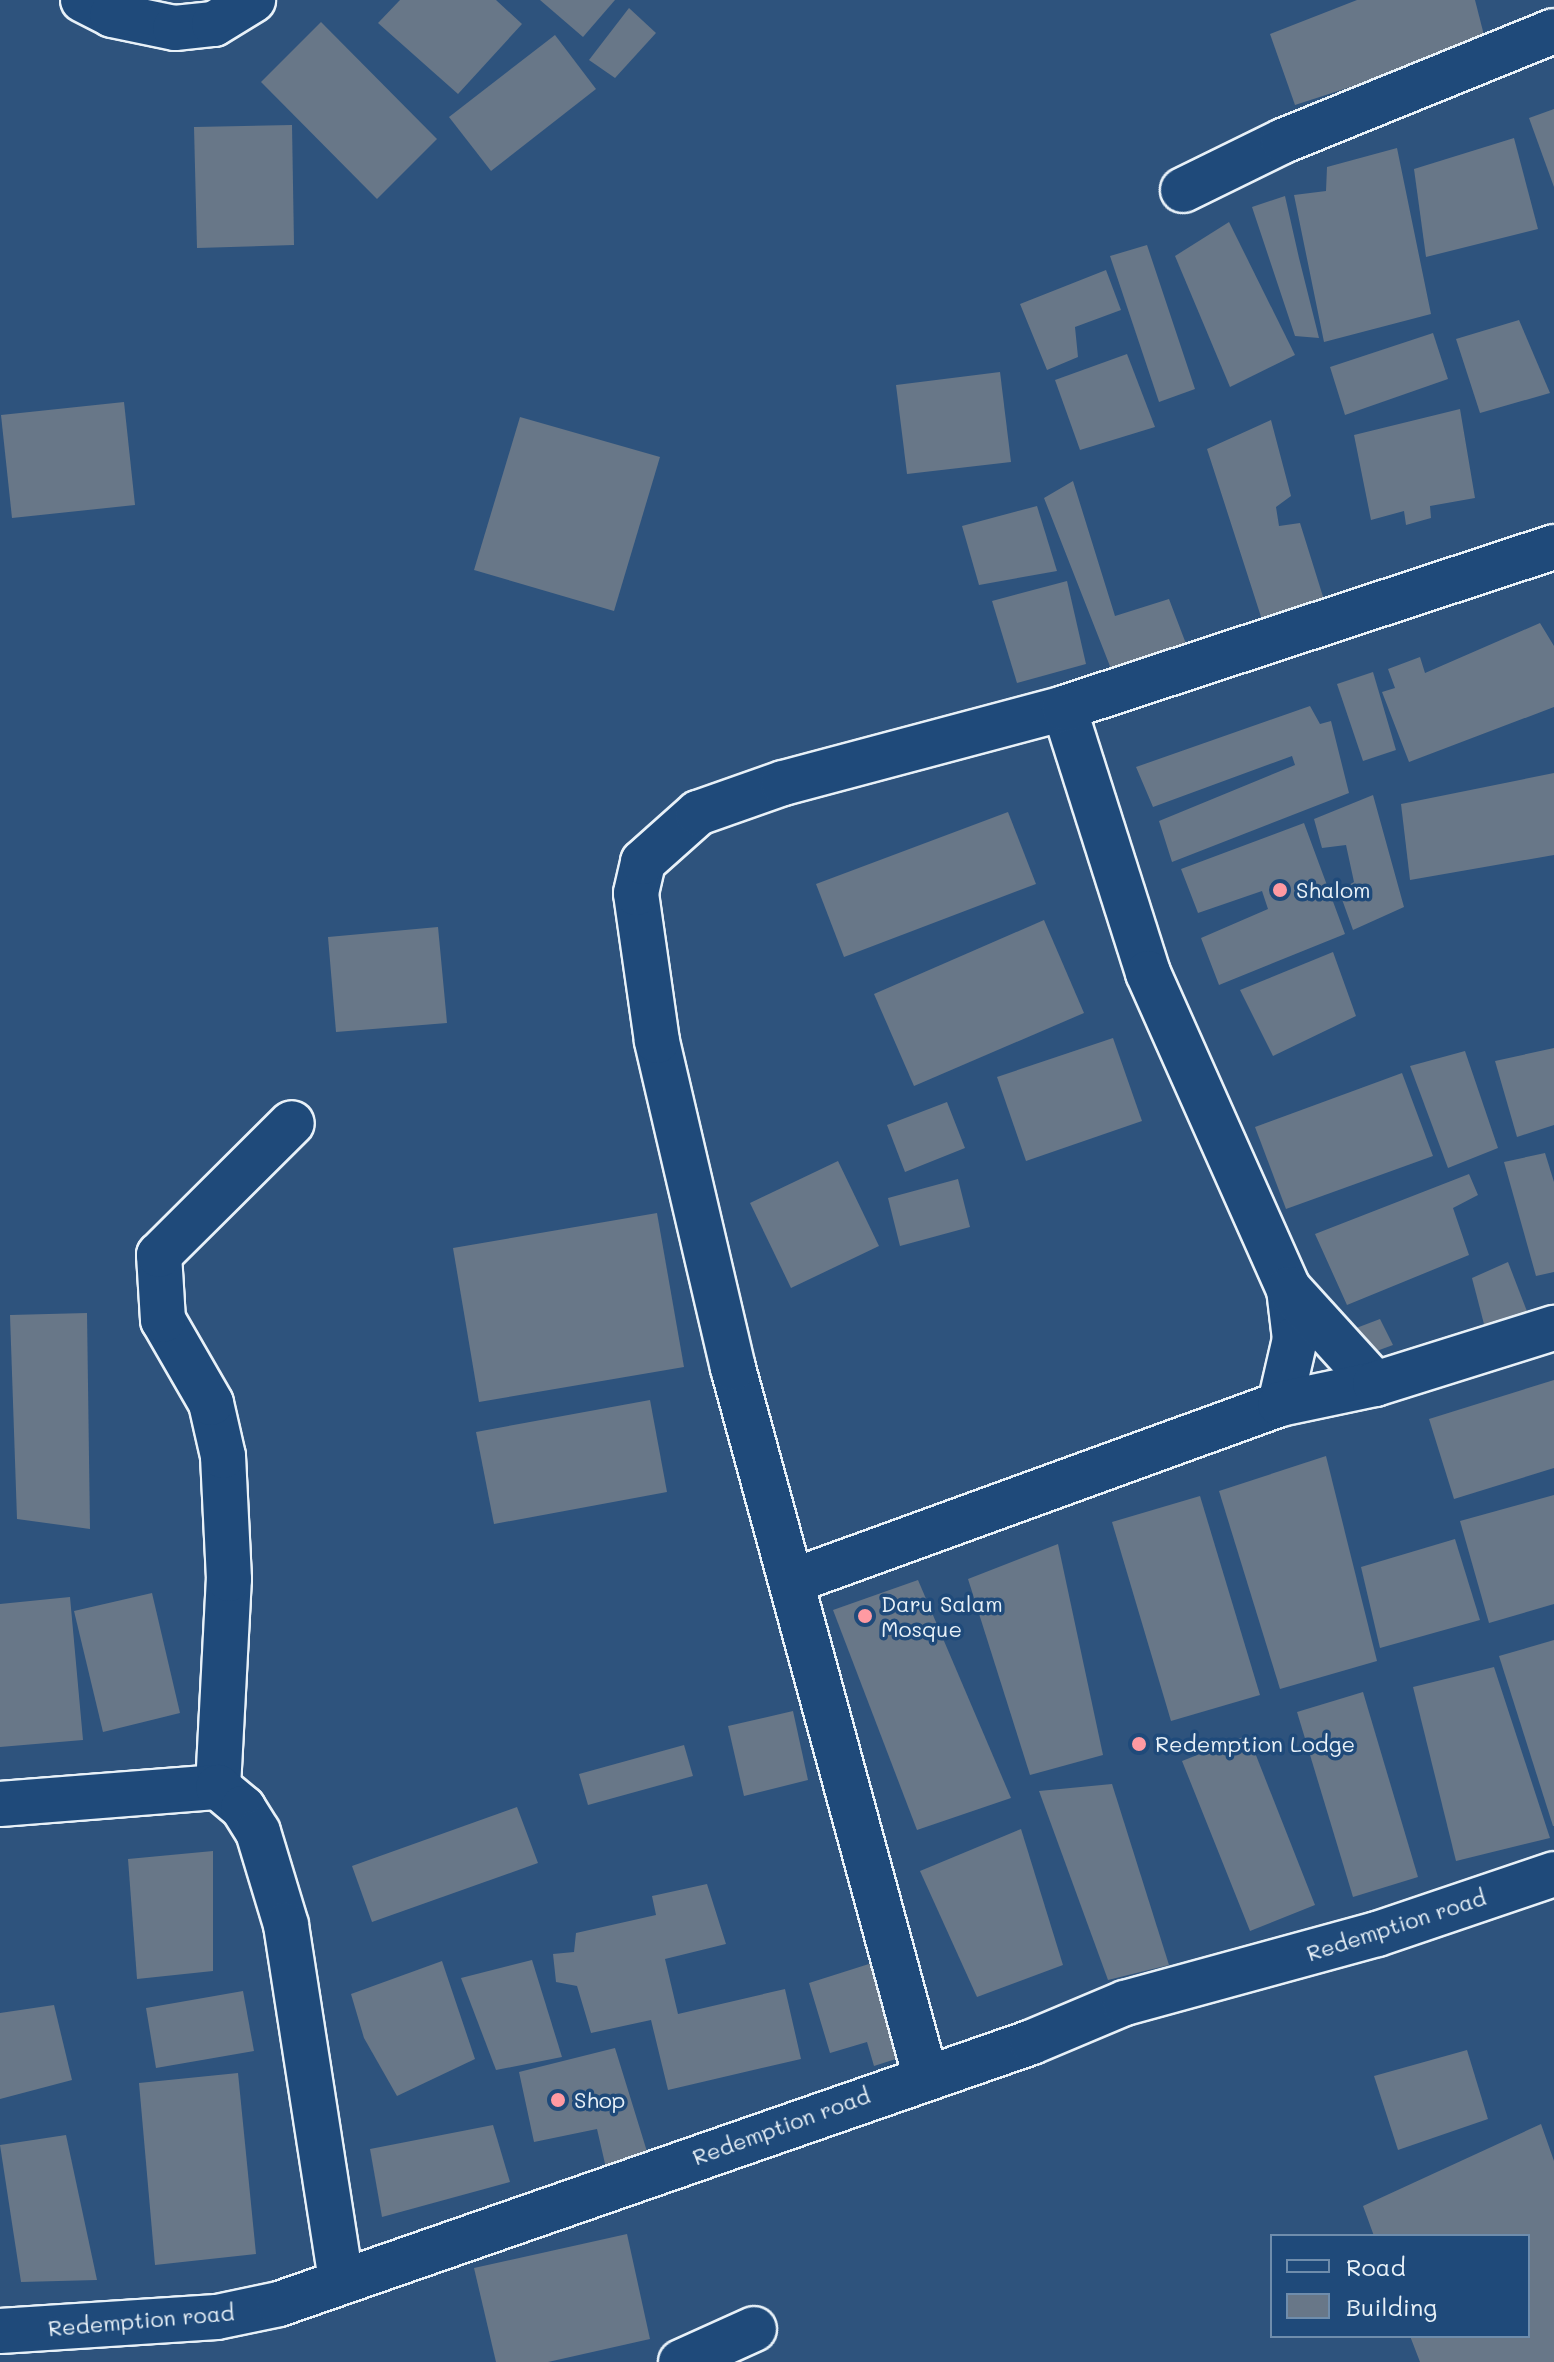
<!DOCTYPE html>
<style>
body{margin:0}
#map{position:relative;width:1554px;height:2362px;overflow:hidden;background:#2e537d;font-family:Mali,sans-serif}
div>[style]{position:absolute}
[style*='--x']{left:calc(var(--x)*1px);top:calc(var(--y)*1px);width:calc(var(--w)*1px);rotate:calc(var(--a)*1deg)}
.building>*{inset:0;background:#687788}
.roads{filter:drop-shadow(2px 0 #e8f1f8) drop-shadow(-2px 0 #e8f1f8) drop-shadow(0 2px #e8f1f8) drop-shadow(0 -2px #e8f1f8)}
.minor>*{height:44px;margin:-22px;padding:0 22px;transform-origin:22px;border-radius:22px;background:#1f4a7a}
.dots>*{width:22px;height:22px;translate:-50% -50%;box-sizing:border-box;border:4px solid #1f4a7a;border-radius:50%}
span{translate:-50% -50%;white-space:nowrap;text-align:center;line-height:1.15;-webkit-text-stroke:7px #1f4a7a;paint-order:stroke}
.poi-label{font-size:22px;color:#e8f1f8}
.left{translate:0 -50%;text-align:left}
.street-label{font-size:22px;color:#e8f1f8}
.legend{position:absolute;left:1270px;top:2234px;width:260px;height:104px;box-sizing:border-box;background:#1f4a7a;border:2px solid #6f8dac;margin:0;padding:10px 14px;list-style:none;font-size:24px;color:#e8f1f8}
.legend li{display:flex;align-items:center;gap:16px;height:40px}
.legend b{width:40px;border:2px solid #6f8dac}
</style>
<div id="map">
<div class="building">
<i style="clip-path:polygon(400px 0,496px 0,522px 24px,458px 94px,378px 23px)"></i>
<i style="clip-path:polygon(540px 0,615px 0,583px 37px)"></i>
<i style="clip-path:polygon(1357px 0,1475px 0,1486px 43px,1295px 105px,1270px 34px)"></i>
<i style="clip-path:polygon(629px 8px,656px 33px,615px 78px,589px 60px)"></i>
<i style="clip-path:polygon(321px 22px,437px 139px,377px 199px,261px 82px)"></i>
<i style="clip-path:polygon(555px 35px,596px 89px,491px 171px,449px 117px)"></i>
<i style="clip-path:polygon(1554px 109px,1554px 187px,1529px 118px)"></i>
<i style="clip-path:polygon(292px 125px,294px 245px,197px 248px,194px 127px)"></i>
<i style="clip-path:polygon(1514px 138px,1538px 229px,1426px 257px,1414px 169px)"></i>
<i style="clip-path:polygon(1397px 148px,1431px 314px,1324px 342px,1294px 195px,1326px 191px,1327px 167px)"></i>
<i style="clip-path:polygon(1285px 196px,1299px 258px,1319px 338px,1295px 336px,1252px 207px)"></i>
<i style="clip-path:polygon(1229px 222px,1295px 355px,1230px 387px,1175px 256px)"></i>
<i style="clip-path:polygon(1147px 245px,1195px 389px,1159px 402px,1110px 256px)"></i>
<i style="clip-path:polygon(1106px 270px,1121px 310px,1075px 327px,1078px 357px,1047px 370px,1020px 304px)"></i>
<i style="clip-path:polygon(1519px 320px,1550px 393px,1480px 413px,1456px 339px)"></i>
<i style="clip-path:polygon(1433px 333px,1448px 379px,1345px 415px,1330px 367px)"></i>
<i style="clip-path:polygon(1127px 354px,1155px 427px,1080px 450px,1055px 380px)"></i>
<i style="clip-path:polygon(1000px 372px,1011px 462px,907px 474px,896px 385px)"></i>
<i style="clip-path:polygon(124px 402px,135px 505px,12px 518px,1px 415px)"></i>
<i style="clip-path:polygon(1460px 409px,1475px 498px,1430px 506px,1431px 518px,1406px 525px,1404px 511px,1371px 520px,1354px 435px)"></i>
<i style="clip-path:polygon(520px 417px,660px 457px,614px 611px,474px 570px)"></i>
<i style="clip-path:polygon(1271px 420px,1291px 496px,1276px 507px,1279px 526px,1300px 523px,1325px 603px,1263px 623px,1207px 449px)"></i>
<i style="clip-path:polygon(1073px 481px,1115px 616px,1169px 599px,1188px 649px,1115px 679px,1044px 498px)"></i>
<i style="clip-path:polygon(1037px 506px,1057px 571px,979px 585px,962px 526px)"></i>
<i style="clip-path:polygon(1067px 581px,1086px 664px,1017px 683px,992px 601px)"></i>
<i style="clip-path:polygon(1540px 623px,1554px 646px,1554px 707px,1409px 762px,1382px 692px,1395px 688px,1388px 669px,1420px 657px,1425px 673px)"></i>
<i style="clip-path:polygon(1373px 672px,1396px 750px,1363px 761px,1337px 684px)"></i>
<i style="clip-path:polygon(1310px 706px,1320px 724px,1331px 721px,1349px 793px,1172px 862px,1159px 821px,1295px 765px,1292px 756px,1153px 807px,1136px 767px)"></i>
<i style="clip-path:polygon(1554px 773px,1554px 855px,1410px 880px,1401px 804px)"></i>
<i style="clip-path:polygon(1373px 795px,1404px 907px,1353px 930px,1339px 891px,1354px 882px,1346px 845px,1322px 848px,1314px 819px)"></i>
<i style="clip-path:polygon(1008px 812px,1036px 884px,844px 957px,816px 884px)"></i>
<i style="clip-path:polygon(1304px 823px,1345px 934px,1219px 985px,1201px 938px,1268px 909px,1262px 891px,1198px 913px,1181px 869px)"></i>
<i style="clip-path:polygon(1044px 920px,1084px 1013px,914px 1086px,874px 994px)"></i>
<i style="clip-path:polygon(438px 927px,447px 1023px,336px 1032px,328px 937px)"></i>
<i style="clip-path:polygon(1333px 952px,1356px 1016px,1273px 1056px,1240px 990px)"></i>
<i style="clip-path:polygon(1113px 1038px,1142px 1121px,1026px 1161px,997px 1077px)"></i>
<i style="clip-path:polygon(1554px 1048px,1554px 1125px,1517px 1137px,1495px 1061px)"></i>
<i style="clip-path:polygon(1465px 1051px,1498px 1148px,1448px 1168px,1410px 1066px)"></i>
<i style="clip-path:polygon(1402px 1073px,1433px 1156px,1286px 1209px,1255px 1127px)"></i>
<i style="clip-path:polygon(947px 1102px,965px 1148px,905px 1172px,887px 1125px)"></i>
<i style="clip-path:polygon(1545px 1153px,1554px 1182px,1554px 1272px,1536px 1276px,1504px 1162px)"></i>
<i style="clip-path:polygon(838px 1161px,879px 1246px,791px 1288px,750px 1203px)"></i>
<i style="clip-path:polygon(1469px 1174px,1478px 1195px,1453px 1208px,1469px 1255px,1347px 1305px,1315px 1234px)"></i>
<i style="clip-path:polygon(958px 1179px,970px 1227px,900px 1246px,888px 1198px)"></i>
<i style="clip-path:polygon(657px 1213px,684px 1367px,479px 1402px,453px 1248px)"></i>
<i style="clip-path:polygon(1508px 1262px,1528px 1314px,1485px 1328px,1472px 1278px)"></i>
<i style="clip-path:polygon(87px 1313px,90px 1529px,17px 1519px,10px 1315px)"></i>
<i style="clip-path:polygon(1380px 1319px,1393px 1345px,1363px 1356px,1351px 1330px)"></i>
<i style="clip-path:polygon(1554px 1380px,1554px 1468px,1454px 1499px,1429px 1419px)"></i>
<i style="clip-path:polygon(650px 1400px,667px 1492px,494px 1524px,476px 1432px)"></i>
<i style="clip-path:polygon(1326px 1456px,1377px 1661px,1280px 1689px,1219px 1491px)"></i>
<i style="clip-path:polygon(1554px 1495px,1554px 1604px,1489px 1623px,1460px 1521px)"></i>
<i style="clip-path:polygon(1200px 1496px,1260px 1695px,1171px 1721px,1112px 1522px)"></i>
<i style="clip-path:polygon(1455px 1539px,1480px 1620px,1380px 1648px,1361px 1567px)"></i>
<i style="clip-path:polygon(1058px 1544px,1103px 1755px,1030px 1775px,968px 1579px)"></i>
<i style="clip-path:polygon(918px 1580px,1011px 1798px,917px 1830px,833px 1610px)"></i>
<i style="clip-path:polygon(152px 1593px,180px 1713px,103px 1732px,74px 1611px)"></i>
<i style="clip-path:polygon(70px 1597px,83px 1740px,0 1747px,0 1604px)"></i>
<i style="clip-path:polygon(1554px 1640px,1554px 1826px,1553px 1826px,1499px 1656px)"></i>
<i style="clip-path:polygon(1494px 1667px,1550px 1838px,1456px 1861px,1413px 1687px)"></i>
<i style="clip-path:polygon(1363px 1692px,1418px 1877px,1353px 1897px,1297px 1712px)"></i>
<i style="clip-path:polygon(793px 1711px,808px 1780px,744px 1796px,728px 1726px)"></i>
<i style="clip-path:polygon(1248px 1735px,1315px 1905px,1250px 1931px,1182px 1761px)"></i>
<i style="clip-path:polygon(684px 1745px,693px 1776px,588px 1805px,579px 1774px)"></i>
<i style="clip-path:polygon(1112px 1784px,1169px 1965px,1108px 1980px,1039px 1791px)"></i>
<i style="clip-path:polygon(517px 1807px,538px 1863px,372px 1922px,352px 1866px)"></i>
<i style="clip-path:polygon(1021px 1829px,1063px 1965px,977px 1997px,920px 1871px)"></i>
<i style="clip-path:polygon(213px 1851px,213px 1971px,137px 1979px,128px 1859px)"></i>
<i style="clip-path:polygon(707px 1884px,726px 1944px,665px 1959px,678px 2014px,785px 1989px,801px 2059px,668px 2090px,651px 2020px,591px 2033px,577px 1986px,556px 1982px,553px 1954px,574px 1952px,576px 1933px,656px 1915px,652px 1896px)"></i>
<i style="clip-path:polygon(532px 1960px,562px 2057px,496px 2070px,461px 1978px)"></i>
<i style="clip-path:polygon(442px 1961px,475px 2059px,397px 2096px,364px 2038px,351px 1994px)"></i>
<i style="clip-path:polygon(872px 1963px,902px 2057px,874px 2066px,867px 2042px,830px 2053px,809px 1983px)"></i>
<i style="clip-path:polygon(243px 1991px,254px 2051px,156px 2068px,146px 2008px)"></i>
<i style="clip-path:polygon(54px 2005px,72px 2080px,0 2099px,0 2013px)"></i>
<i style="clip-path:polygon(615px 2048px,649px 2158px,606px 2168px,597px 2129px,534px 2142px,519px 2072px)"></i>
<i style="clip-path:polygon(1467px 2050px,1488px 2119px,1398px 2150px,1374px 2076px)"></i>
<i style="clip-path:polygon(238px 2073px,256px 2254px,155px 2265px,139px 2083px)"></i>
<i style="clip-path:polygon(1541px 2124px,1554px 2161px,1554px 2362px,1420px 2362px,1410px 2336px,1528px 2336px,1528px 2236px,1374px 2236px,1363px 2206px)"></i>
<i style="clip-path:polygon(493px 2125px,510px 2182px,382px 2217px,370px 2149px)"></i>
<i style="clip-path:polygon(66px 2135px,97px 2280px,21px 2282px,0 2145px)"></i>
<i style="clip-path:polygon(627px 2234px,650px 2339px,548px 2362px,496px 2362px,474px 2268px)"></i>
</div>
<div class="roads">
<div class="minor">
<i style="--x:83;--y:0;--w:33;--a:27"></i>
<i style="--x:112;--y:15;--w:64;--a:11.7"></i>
<i style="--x:175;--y:28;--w:39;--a:-6"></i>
<i style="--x:214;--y:24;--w:46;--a:-31.6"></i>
<i style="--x:1183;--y:190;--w:111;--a:-26.1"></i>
<i style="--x:1283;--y:141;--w:292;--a:-22.1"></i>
<i style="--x:1064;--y:708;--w:278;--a:72.4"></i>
<i style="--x:1148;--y:973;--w:346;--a:66"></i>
<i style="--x:1289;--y:1289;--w:50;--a:83.2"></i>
<i style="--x:1295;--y:1339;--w:67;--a:103"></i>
<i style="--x:1289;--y:1289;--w:128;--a:47.8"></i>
<i style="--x:793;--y:1581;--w:518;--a:-19.97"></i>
<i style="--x:1280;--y:1404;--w:97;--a:-11.9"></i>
<i style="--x:1375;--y:1384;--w:188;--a:-17.4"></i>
<i style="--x:218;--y:1787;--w:208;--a:-87"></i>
<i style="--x:229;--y:1579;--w:123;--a:-92.8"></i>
<i style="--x:223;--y:1456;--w:54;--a:-102.8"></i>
<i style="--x:211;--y:1403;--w:96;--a:-120"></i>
<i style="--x:163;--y:1320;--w:65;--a:-93.5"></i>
<i style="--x:159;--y:1255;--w:187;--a:-44.8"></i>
<i style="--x:0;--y:1804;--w:219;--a:-4.5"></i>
<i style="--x:218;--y:1787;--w:33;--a:40"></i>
<i style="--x:243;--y:1808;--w:28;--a:58"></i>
<i style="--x:258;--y:1832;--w:97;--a:73.2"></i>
<i style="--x:286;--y:1925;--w:361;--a:81.2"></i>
<i style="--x:925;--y:2075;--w:733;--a:-105.19"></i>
<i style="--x:733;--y:1368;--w:336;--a:-103.1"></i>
<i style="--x:657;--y:1041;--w:149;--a:-98.1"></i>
<i style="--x:636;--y:893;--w:32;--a:-77"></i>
<i style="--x:643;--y:862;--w:74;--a:-41.7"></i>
<i style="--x:698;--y:813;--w:90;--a:-19.4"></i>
<i style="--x:783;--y:783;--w:291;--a:-14.9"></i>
<i style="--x:1064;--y:708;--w:516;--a:-18.19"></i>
<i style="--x:0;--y:2331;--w:217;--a:-3.7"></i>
<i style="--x:217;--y:2317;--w:63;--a:-11.8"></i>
<i style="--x:279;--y:2304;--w:797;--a:-19.18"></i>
<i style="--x:1032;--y:2042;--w:101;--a:-22.8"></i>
<i style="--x:1125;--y:2003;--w:261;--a:-15.3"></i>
<i style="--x:1377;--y:1934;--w:187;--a:-18.7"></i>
<i style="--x:681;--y:2362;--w:80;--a:-24.3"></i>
</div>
</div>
<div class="dots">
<i style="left:1280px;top:890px;background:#ff9aa2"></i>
<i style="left:865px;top:1616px;background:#ff9aa2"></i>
<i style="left:1139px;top:1744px;background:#ff9aa2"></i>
<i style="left:558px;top:2100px;background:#ff9aa2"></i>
</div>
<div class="poi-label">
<span class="left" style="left:1296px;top:890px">Shalom</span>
<span class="left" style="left:881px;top:1616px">Daru Salam<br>Mosque</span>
<span class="left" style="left:1155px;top:1744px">Redemption Lodge</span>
<span class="left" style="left:574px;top:2100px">Shop</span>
</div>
<div class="street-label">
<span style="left:1396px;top:1925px;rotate:-18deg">Redemption road</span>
<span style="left:781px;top:2126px;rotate:-20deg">Redemption road</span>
<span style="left:141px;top:2320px;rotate:-5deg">Redemption road</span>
</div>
<ul class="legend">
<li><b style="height:10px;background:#1f4a7a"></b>Road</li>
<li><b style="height:22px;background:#687788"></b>Building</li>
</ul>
</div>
